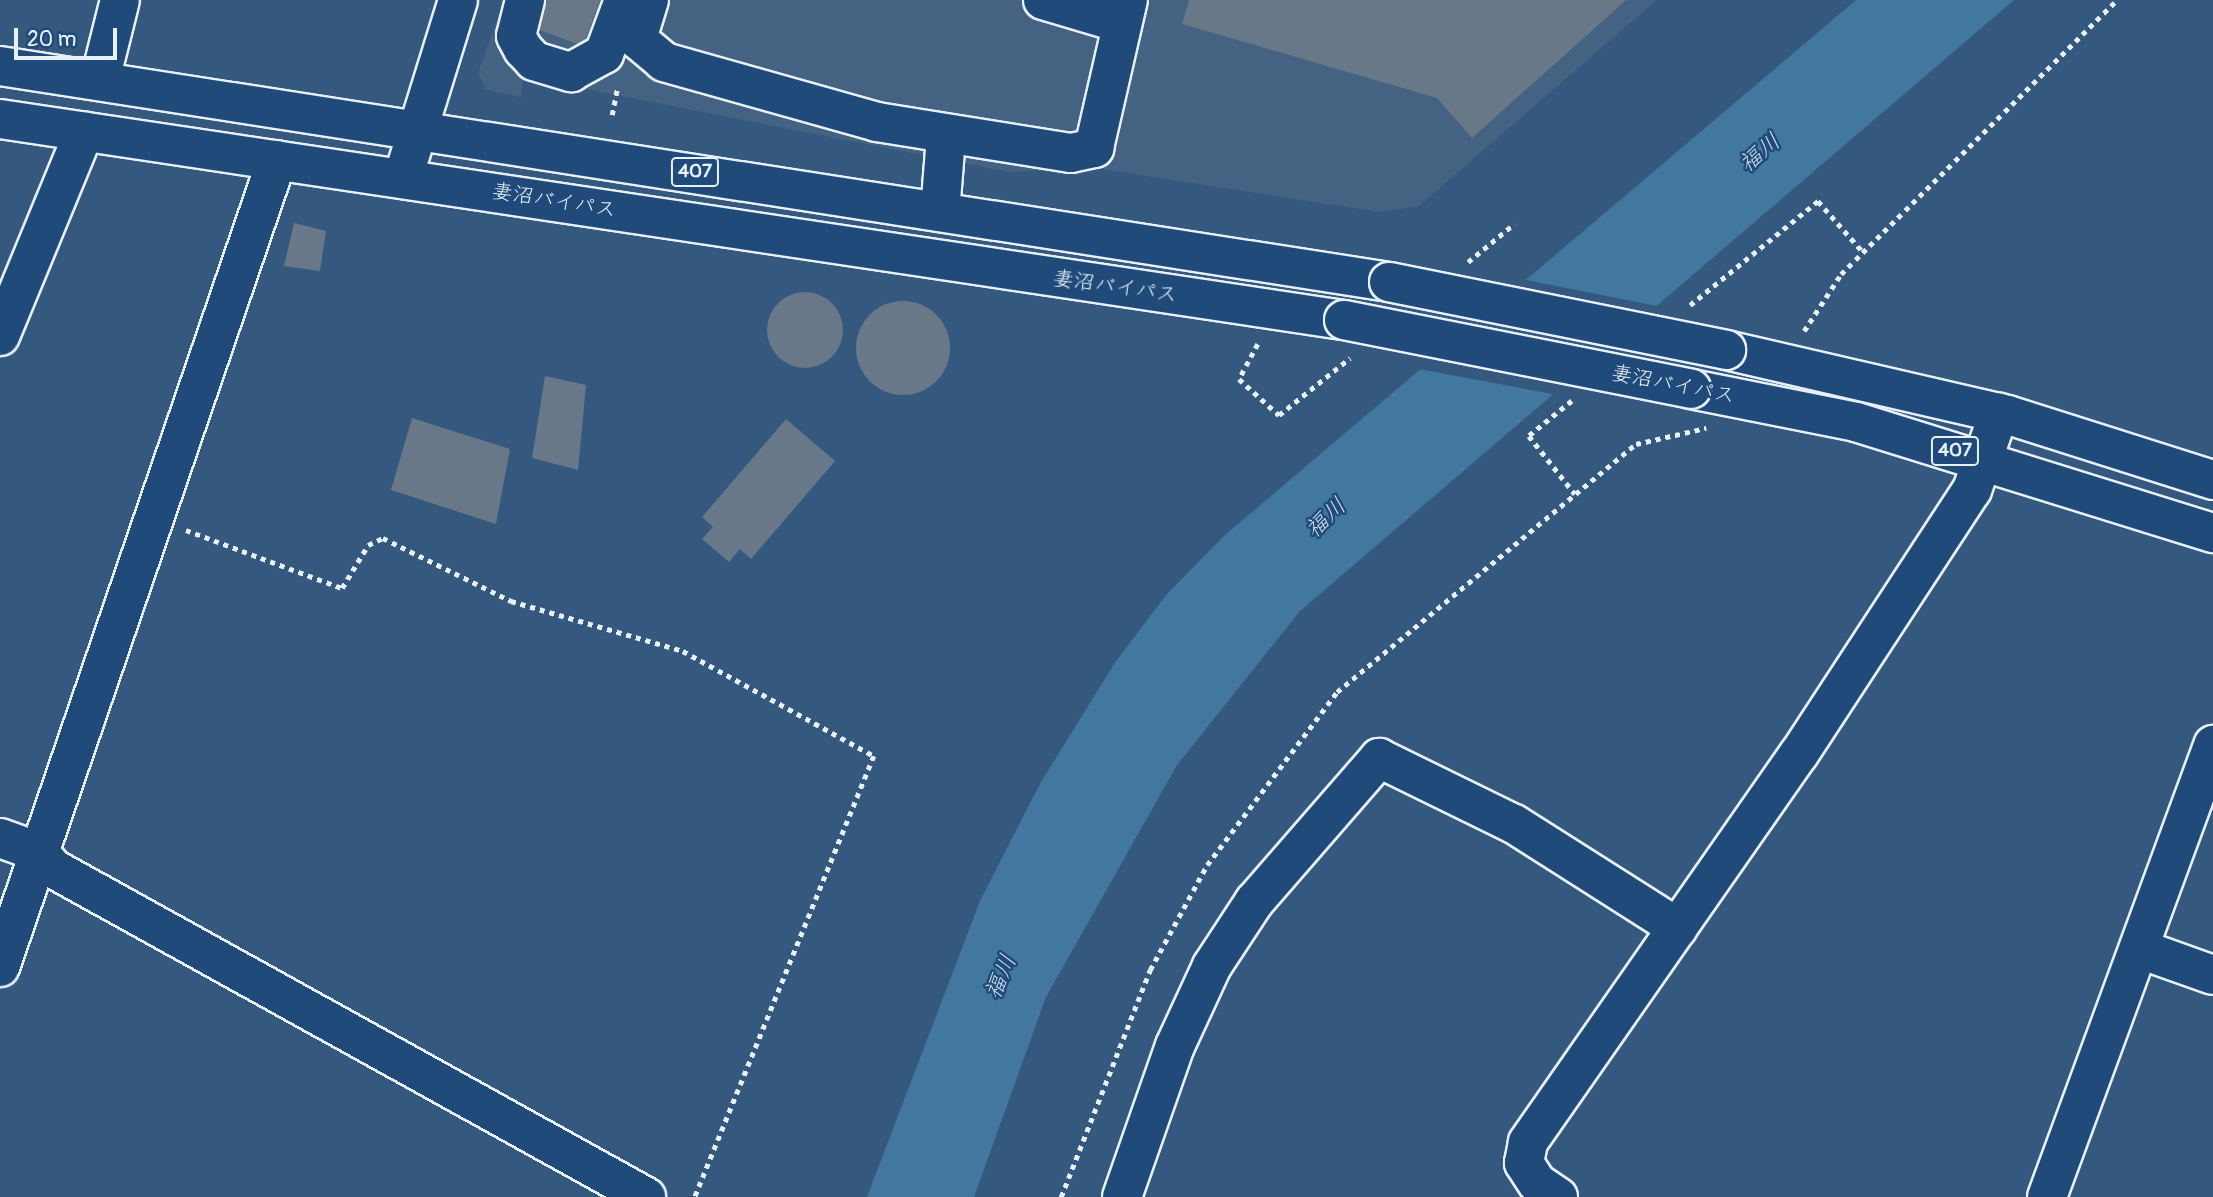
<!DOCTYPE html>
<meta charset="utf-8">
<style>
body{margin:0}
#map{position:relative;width:2213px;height:1197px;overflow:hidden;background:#35587e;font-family:Pangolin,"Klee One",sans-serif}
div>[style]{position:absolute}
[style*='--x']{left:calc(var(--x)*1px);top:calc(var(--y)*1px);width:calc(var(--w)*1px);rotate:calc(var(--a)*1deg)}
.built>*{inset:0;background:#446281}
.water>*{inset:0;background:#42789f}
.pier>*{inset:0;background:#35587e}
.building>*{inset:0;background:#687888}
.round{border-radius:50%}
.path>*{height:4.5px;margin-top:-2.25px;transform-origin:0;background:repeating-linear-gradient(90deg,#e8f1f8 0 5px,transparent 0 10px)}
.roads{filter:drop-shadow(2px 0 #e8f1f8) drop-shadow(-2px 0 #e8f1f8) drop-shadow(0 2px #e8f1f8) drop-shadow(0 -2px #e8f1f8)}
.minor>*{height:38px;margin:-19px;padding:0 19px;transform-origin:19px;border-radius:19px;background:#1f4a7a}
.highway>*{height:38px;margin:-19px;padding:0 19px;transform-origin:19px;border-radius:19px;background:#1f4a7a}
.bridges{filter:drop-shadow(2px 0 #e8f1f8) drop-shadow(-2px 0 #e8f1f8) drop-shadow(0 2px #e8f1f8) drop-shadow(0 -2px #e8f1f8)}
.highway-bridge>*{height:38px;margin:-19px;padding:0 19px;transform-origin:19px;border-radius:19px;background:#1f4a7a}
span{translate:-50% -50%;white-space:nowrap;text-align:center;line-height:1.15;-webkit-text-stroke:5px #1f4a7a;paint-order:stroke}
.shield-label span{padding:2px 5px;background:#1f4a7a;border:2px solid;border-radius:5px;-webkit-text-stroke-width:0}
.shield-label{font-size:19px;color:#e8f1f8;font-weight:700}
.street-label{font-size:21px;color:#e8f1f8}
.water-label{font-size:23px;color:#cfdfeb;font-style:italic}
.scale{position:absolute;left:14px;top:28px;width:103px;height:32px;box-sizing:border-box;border:4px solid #e8f1f8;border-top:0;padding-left:9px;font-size:21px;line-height:24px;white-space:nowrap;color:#e8f1f8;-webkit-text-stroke:5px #1f4a7a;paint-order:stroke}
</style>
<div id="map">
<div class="built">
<i style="clip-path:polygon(504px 0,1657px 0,1419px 206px,1379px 212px,1094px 168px,1009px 172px,523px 77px,521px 97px,486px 90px,478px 73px)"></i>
</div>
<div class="water">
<i style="clip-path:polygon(1856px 0,2014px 0,1300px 611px,1177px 765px,1046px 997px,974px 1197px,867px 1197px,980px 901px,1041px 782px,1116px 661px,1167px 594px,1225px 535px)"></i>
</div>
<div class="pier">
<i style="clip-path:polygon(1526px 280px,1662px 307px,1558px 395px,1419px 369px)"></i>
</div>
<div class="building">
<i style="clip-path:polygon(535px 0,600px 0,583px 46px,526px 25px)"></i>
<i style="clip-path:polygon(1189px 0,1626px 0,1472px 138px,1437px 98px,1182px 24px)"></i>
<i style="clip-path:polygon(294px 223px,326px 231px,320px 271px,284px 266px)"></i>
<i class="round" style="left:767px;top:292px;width:76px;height:76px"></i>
<i class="round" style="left:856px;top:301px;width:94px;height:94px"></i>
<i style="clip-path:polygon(545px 376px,586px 385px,578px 470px,532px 458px)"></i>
<i style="clip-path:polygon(412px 418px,510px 449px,496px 524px,391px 490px)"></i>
<i style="clip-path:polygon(786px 419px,835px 461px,751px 559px,740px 549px,729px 562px,702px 539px,713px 527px,702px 517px)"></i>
</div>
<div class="path">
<i style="--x:612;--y:115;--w:26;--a:-79"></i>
<i style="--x:1468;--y:262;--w:60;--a:-39.6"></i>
<i style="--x:1690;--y:305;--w:165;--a:-39.1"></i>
<i style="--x:1818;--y:201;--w:68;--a:48.6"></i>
<i style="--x:1804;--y:331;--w:68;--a:-57"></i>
<i style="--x:1841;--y:274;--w:389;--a:-44.8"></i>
<i style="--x:1258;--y:344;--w:40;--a:118"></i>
<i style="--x:1239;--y:379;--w:54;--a:42"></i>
<i style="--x:1279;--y:415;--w:91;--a:-38.8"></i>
<i style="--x:1572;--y:401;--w:55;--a:140.9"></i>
<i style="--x:1529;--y:436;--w:74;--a:51.6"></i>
<i style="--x:186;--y:530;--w:166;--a:20.4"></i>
<i style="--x:342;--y:588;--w:50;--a:-58.8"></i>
<i style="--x:368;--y:545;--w:17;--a:-25"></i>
<i style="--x:383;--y:538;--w:143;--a:26.2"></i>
<i style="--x:511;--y:601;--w:179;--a:16.2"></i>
<i style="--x:683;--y:651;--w:218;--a:28.8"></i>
<i style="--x:874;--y:756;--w:476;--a:112.1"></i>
<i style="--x:1061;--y:1197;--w:244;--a:-68.6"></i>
<i style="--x:1150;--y:970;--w:119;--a:-61.5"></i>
<i style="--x:1207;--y:865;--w:216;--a:-53.1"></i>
<i style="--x:1337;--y:692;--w:388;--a:-39.7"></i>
<i style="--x:1636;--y:444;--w:72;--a:-12.9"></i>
</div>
<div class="roads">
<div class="minor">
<i style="--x:525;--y:0;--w:37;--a:104"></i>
<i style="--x:516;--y:36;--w:15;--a:62"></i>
<i style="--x:523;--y:49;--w:16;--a:47"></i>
<i style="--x:534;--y:61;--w:39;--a:17"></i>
<i style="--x:571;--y:72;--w:38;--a:-29"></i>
<i style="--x:604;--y:54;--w:58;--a:-69.7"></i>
<i style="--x:649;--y:0;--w:41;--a:107.1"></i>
<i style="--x:637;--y:39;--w:35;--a:40"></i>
<i style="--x:664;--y:62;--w:221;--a:15.7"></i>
<i style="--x:877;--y:122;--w:196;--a:9.1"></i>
<i style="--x:1071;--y:153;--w:24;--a:-12"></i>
<i style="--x:1094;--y:148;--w:152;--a:-77.1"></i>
<i style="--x:1043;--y:0;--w:80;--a:16.6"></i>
<i style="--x:100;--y:80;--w:82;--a:-76"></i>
<i style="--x:403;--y:178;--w:186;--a:-72.8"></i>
<i style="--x:940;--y:212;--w:75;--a:-85.4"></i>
<i style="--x:0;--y:336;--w:221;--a:-67.6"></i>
<i style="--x:0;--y:838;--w:41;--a:19.7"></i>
<i style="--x:39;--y:852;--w:23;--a:49"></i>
<i style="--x:54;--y:869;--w:677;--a:28.99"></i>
<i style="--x:2140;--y:949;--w:77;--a:19.6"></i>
<i style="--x:0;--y:967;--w:853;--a:-71.06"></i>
<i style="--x:1122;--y:1197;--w:160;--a:-70.7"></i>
<i style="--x:1175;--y:1046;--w:88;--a:-65.2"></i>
<i style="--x:1212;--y:966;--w:77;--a:-56.7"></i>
<i style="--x:1254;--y:902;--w:191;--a:-49"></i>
<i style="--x:1379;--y:758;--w:150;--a:26.1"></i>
<i style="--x:1514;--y:824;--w:194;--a:32.4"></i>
<i style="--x:1558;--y:1197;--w:25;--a:-146"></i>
<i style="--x:1537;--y:1183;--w:24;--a:-123"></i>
<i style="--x:1524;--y:1163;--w:21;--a:-79"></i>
<i style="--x:1528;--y:1142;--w:473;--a:-55.1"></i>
<i style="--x:1799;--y:754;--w:316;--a:-56.8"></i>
<i style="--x:1972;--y:490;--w:82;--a:-70.7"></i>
<i style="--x:2047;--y:1197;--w:482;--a:-69.8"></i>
</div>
<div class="highway">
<i style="--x:0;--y:66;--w:1406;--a:8.84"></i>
<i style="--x:0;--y:119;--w:1359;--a:8.51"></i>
<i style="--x:1726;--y:350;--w:289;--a:13"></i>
<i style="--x:2008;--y:415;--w:215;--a:17.6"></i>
<i style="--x:1691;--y:389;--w:168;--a:11.3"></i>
<i style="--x:1856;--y:422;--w:374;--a:17.3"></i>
</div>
</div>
<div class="bridges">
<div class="highway-bridge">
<i style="--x:1389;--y:282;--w:344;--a:11.4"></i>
<i style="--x:1344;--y:320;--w:354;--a:11.2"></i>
</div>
</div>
<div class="shield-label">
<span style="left:695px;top:172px">407</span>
<span style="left:1955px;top:451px">407</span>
</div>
<div class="street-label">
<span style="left:554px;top:201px;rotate:9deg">妻沼バイパス</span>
<span style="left:1115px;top:287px;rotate:8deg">妻沼バイパス</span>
<span style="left:1673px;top:385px;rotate:11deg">妻沼バイパス</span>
</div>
<div class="water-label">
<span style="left:1760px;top:153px;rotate:-40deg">福川</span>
<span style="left:1326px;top:518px;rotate:-43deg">福川</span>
<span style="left:1001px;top:977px;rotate:-67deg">福川</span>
</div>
<div class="scale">20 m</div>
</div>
